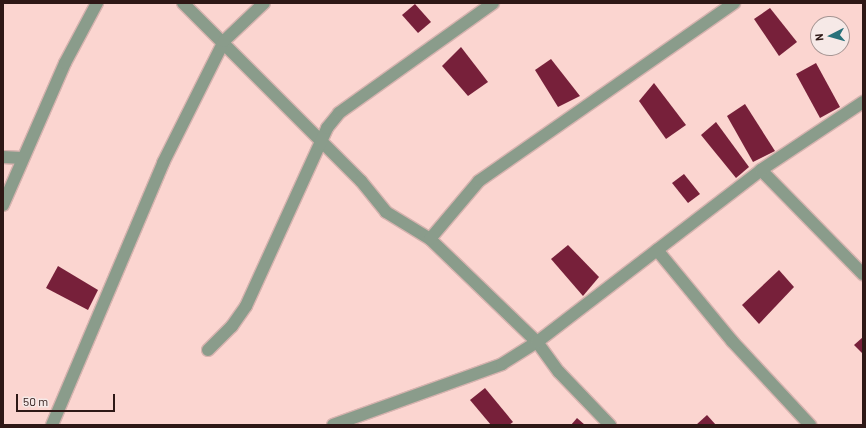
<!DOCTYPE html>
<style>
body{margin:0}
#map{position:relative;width:866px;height:428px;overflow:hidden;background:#fbd5d0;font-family:Barlow,sans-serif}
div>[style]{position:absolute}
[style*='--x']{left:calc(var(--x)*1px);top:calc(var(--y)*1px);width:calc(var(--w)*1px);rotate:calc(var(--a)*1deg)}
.building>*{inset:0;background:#77203a}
.roads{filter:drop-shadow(1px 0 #d6b3af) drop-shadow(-1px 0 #d6b3af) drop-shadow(0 1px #d6b3af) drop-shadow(0 -1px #d6b3af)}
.street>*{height:12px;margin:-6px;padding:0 6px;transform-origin:6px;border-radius:6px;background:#8a9c8b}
span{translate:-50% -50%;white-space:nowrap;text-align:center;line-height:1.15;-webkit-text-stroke:4px #f6e9e7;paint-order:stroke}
.frame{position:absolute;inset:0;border:4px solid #2e1816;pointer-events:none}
.north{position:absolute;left:810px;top:16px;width:40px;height:40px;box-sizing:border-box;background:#f6e9e7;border:1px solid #a69593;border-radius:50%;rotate:264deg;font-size:11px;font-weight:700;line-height:16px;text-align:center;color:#2e1816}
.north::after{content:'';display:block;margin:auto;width:14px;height:18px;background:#28717a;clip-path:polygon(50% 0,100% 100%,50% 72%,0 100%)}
.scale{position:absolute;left:16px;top:394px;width:99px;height:18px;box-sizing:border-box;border:2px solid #2e1816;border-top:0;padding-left:5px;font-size:12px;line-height:14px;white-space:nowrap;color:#2e1816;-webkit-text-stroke:3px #f6e9e7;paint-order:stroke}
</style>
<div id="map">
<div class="building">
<i style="clip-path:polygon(415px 4px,431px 22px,418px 33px,402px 15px)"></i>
<i style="clip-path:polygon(770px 8px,797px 42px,779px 56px,754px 19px)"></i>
<i style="clip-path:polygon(461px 47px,488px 82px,468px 96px,442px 66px)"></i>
<i style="clip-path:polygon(551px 59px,580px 96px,558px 107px,535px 70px)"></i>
<i style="clip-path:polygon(816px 63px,840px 107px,820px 118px,796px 74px)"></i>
<i style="clip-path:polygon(654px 83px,686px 125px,666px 139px,639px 101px)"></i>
<i style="clip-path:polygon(745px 104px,775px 151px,753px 162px,727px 116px)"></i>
<i style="clip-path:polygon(716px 122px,749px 167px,736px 178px,701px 135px)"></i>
<i style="clip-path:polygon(684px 174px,700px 194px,688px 203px,672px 183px)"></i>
<i style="clip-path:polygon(568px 245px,599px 277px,583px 296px,551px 259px)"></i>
<i style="clip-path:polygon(58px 266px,98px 290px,88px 310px,46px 288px)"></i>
<i style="clip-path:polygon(779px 270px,794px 287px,759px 324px,742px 305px)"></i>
<i style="clip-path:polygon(863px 337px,863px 354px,854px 345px)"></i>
<i style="clip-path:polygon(485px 388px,513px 422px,509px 425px,491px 425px,470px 400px)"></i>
<i style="clip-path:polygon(707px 415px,716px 425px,696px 425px)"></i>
<i style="clip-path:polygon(577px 418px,585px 425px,571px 425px)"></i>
</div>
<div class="roads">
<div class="street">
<i style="--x:183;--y:3;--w:252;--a:45"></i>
<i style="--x:361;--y:181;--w:40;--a:51"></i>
<i style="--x:386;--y:212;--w:52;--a:31.5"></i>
<i style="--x:430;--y:239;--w:149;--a:43.9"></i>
<i style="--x:537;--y:342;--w:37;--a:54"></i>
<i style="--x:559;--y:372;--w:74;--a:46.1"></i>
<i style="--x:3;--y:157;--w:19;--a:3"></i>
<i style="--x:761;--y:170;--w:146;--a:45.6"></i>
<i style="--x:3;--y:205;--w:155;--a:-66.4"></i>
<i style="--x:65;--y:63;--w:68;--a:-61.9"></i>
<i style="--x:430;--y:239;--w:76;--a:-49.8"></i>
<i style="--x:479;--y:181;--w:311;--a:-34.9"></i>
<i style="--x:657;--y:250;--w:118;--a:50.5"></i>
<i style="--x:732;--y:341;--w:115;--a:47.1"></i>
<i style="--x:208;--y:350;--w:34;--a:-45"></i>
<i style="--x:232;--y:326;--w:24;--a:-55"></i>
<i style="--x:246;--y:306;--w:196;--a:-65.5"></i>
<i style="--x:327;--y:128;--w:19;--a:-51"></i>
<i style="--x:339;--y:113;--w:189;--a:-35.5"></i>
<i style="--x:52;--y:425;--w:285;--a:-67"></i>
<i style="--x:163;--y:163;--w:136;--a:-63.4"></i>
<i style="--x:224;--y:41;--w:55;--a:-43.5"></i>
<i style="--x:333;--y:425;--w:180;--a:-19.8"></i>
<i style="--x:502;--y:364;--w:41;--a:-32.2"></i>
<i style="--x:537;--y:342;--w:282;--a:-37.5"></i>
<i style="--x:761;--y:170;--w:123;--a:-33.7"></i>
</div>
</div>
<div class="frame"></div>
<div class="north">N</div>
<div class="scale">50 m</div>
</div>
